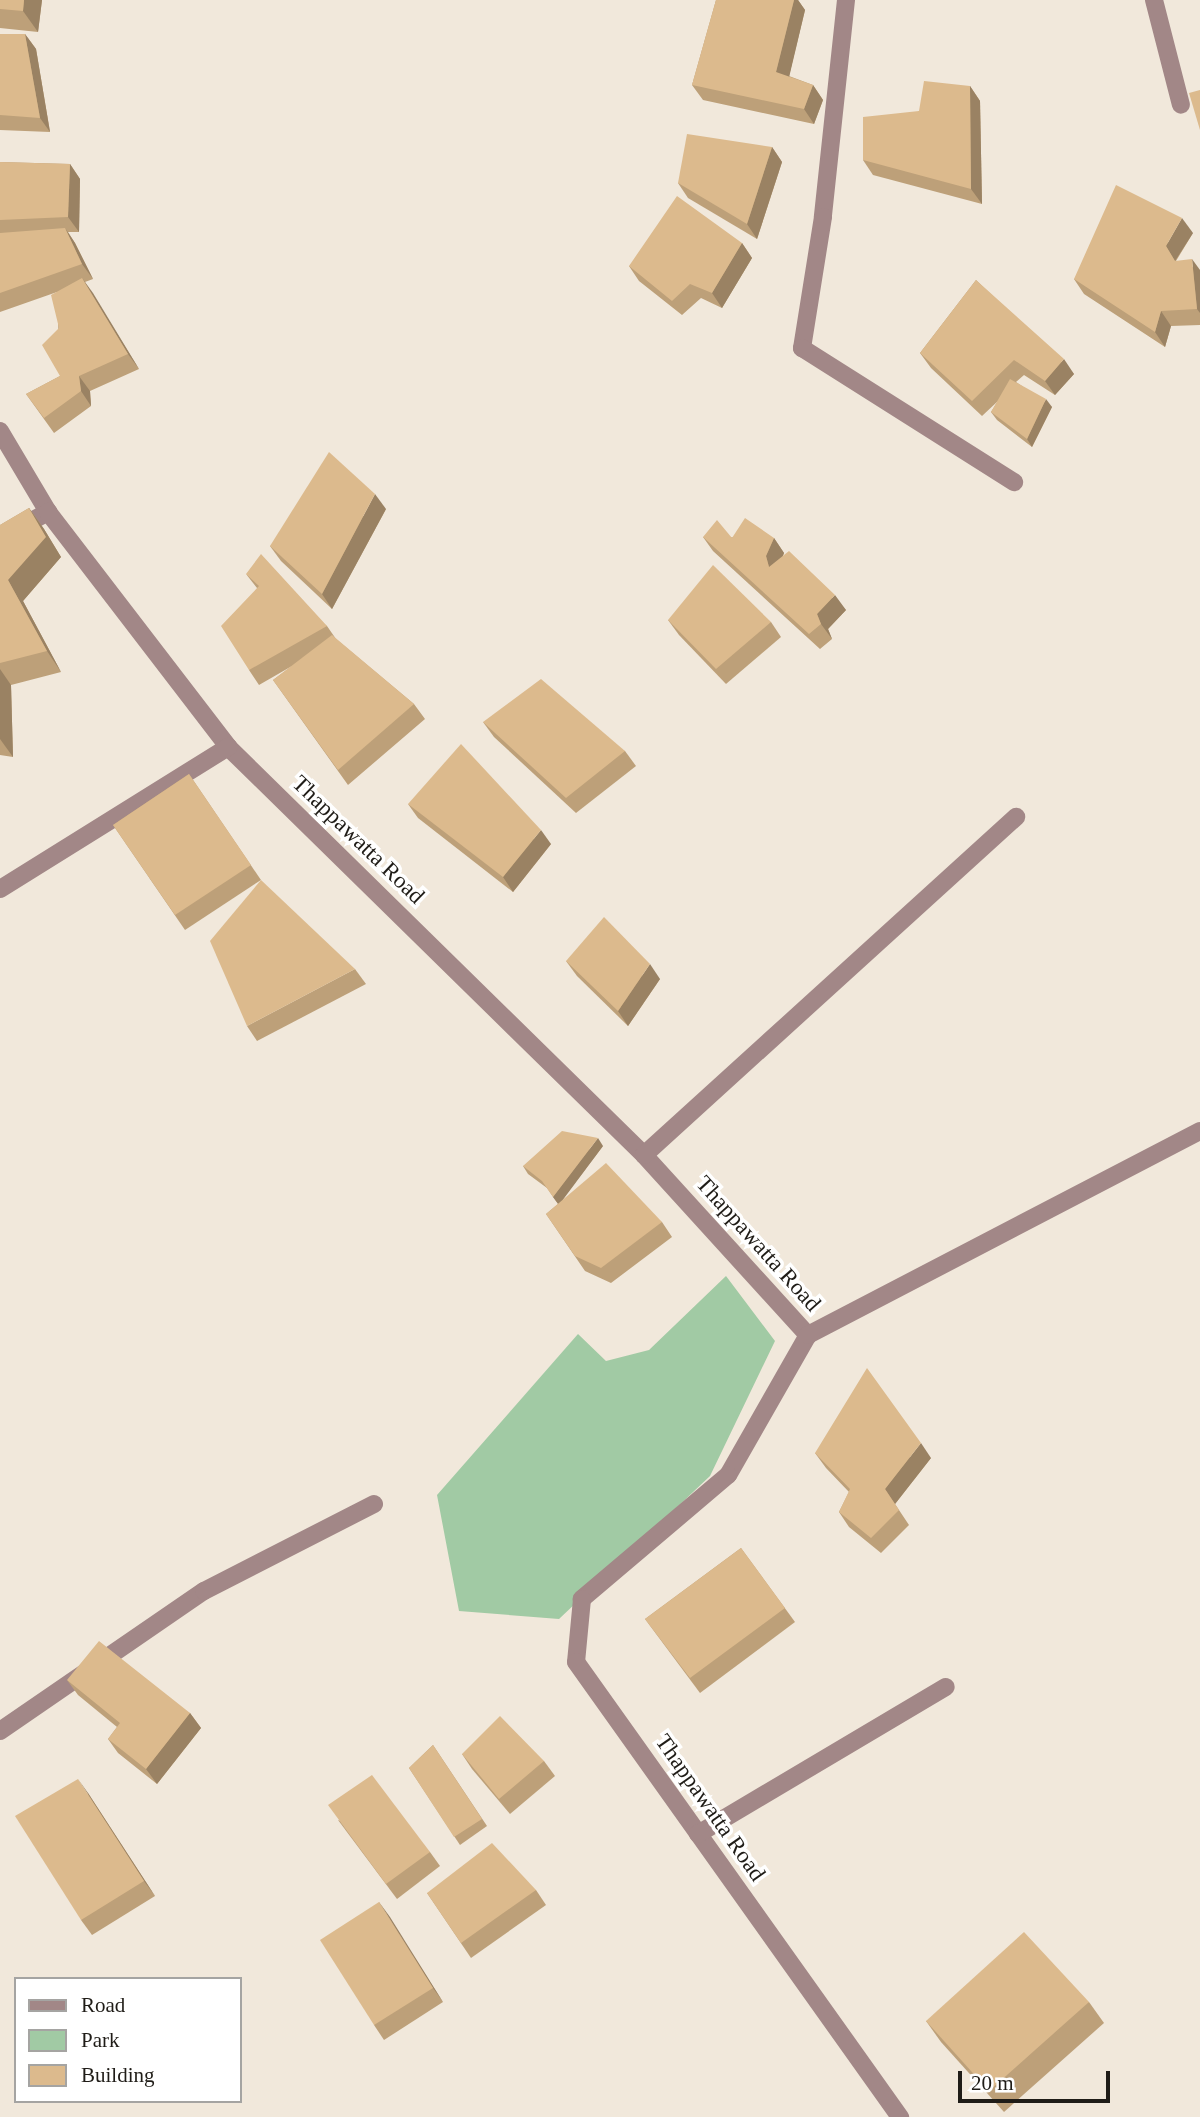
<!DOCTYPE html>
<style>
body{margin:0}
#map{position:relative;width:1200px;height:2117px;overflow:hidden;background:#f1e8db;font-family:"Times New Roman",serif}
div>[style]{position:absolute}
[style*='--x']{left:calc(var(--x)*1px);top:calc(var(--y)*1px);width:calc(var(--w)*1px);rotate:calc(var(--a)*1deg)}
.green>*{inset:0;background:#a1caa4}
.lane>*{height:18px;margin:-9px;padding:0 9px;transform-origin:9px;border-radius:9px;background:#a28787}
.street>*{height:18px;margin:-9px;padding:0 9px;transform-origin:9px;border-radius:9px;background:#a28787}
.wall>*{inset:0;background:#bda079}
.shaded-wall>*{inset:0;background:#9a8263}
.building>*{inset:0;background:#dcba8d}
span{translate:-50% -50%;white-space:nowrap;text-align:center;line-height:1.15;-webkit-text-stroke:7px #fff;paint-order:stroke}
.street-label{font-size:23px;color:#1f1c17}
.legend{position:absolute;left:14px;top:1977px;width:228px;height:126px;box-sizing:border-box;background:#fff;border:2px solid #a5a4a2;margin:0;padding:9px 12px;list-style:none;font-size:21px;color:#1f1c17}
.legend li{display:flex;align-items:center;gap:14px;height:35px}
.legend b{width:35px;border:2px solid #a5a4a2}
.scale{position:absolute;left:958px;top:2071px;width:152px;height:32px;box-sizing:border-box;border:4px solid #1f1c17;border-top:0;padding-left:9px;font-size:21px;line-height:24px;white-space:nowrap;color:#1f1c17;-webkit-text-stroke:5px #fff;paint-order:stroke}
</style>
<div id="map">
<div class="green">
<i style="clip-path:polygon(726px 1276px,775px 1341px,710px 1476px,559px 1619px,459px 1611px,437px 1495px,578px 1334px,606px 1361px,649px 1350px)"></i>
</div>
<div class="lane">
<i style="--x:1154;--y:0;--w:108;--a:75.6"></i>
</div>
<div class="street">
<i style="--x:846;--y:0;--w:218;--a:96.1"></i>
<i style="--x:823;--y:217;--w:133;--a:99.1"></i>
<i style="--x:802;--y:348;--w:251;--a:32.3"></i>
<i style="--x:0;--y:431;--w:94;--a:59.3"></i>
<i style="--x:0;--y:538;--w:55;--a:-28.4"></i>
<i style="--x:48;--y:512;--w:296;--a:52.5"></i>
<i style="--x:228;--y:747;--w:583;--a:44.44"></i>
<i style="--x:644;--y:1155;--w:244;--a:47.7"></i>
<i style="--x:808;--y:1335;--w:161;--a:119.7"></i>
<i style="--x:728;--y:1475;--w:192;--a:139.7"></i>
<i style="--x:582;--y:1599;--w:63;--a:95.4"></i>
<i style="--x:576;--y:1662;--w:559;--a:54.55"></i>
<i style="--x:0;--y:889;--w:269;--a:-31.9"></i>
<i style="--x:644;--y:1155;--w:503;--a:-42.26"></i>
<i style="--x:808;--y:1335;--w:442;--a:-27.5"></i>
<i style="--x:0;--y:1731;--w:247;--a:-34.5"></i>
<i style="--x:204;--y:1591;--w:191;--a:-27.1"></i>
<i style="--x:698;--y:1834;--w:288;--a:-30.7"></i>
</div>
<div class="wall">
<i style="clip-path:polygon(0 0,42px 0,38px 32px,0 28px)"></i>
<i style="clip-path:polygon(716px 0,798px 0,805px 10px,789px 76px,813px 85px,823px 100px,814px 124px,703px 100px,692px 85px)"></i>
<i style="clip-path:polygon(0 34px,25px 34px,36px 49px,50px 132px,0 130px)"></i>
<i style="clip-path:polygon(970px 86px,980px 101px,982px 204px,873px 175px,863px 160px,919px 111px)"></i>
<i style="clip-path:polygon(772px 147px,782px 162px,757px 239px,688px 198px,678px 183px)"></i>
<i style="clip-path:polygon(0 162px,70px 164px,80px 179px,79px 232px,68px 232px,75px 243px,93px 279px,85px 282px,139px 369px,90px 391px,91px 406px,54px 433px,26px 394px,60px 376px,57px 292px,0 312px)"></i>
<i style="clip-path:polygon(1193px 233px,1176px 261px,1200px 270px,1200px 325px,1171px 326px,1165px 347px,1084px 294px,1074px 279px)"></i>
<i style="clip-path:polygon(742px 243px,752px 258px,722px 308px,701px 298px,682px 315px,639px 281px,629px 266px)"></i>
<i style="clip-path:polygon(976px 280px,1074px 374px,1055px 395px,1024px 375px,1016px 382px,1052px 407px,1032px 447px,997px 420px,991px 412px,998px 401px,982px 416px,931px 368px,920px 353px)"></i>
<i style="clip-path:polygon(29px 508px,44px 529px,61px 557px,23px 601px,61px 672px,11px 685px,13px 757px,0 755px,0 525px)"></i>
<i style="clip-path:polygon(386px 509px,332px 609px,281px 561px,270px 546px)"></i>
<i style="clip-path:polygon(703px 537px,774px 538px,784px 553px,783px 556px,846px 610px,828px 629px,832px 639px,820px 649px,713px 551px)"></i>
<i style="clip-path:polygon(246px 574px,327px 626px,336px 639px,414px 704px,425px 719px,348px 785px,273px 680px,292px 666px,259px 685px,249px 670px,257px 588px)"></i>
<i style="clip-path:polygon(668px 620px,771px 622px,781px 637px,726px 684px,679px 635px)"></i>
<i style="clip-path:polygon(483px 722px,625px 751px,636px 766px,576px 813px,494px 737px)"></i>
<i style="clip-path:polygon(189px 774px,261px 880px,185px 930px,113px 825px)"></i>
<i style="clip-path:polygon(408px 804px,551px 844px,513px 892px,418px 818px)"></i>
<i style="clip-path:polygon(566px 961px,660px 979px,628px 1026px,577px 976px)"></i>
<i style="clip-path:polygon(355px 969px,366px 984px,257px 1041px,247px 1026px)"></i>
<i style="clip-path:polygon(603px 1146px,562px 1200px,662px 1222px,672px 1237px,611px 1283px,585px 1271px,546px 1214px,558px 1204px,547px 1188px,528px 1174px,523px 1166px)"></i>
<i style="clip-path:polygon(815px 1453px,931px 1458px,895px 1504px,909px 1525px,881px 1553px,849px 1527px,839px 1512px,849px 1492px,826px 1468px)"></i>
<i style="clip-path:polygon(741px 1548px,795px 1622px,700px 1693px,645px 1619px)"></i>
<i style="clip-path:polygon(67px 1680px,190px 1713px,201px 1728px,157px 1784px,118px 1753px,108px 1739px,117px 1727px,78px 1695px)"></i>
<i style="clip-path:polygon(433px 1745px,487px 1826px,460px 1845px,409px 1768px)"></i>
<i style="clip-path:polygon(462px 1754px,544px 1761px,555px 1776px,510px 1814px,472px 1769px)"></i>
<i style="clip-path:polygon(88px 1793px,155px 1896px,92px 1935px,81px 1920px)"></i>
<i style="clip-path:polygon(338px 1820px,430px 1852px,440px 1866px,397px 1899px)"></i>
<i style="clip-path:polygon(536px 1890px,546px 1905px,471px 1958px,427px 1893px)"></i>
<i style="clip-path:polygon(379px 1902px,443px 2002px,384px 2040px,374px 2025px)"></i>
<i style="clip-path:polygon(1089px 2002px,1104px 2023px,1004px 2112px,941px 2042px,926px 2021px)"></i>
</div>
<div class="shaded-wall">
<i style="clip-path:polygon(24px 0,42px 0,38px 32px,23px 11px)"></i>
<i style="clip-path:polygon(794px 0,798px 0,805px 10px,787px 86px,776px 72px)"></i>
<i style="clip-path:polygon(25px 34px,36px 49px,50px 132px,40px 118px)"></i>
<i style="clip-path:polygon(813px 85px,823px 100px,814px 124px,804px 109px)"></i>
<i style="clip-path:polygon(970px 86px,980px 101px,982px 204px,971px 189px)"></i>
<i style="clip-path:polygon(772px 147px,782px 162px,757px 239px,747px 224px)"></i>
<i style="clip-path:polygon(70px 164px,80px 179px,79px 232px,68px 217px)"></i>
<i style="clip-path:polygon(1182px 218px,1193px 233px,1175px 261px,1166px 246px)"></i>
<i style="clip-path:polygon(65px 228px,75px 243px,93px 279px,82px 264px)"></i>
<i style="clip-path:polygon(742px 243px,752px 258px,722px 308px,712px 293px)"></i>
<i style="clip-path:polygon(1192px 259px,1200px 270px,1200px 313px,1197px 309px)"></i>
<i style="clip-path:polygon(82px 278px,93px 293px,139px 369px,128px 354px)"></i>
<i style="clip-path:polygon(1161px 311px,1171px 326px,1165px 347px,1155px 332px)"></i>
<i style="clip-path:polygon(1064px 359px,1074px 374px,1055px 395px,1045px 381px)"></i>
<i style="clip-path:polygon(79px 376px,90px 391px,91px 406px,81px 391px)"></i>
<i style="clip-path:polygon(1046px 399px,1052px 407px,1032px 447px,1027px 439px)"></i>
<i style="clip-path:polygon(375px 494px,386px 509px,332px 609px,322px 594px)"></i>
<i style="clip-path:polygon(29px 508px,44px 529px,61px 557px,23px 601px,61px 672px,47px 651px,8px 580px)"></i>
<i style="clip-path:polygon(774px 538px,784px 553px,776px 571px,769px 567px,766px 556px)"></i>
<i style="clip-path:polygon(835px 595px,846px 610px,828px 629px,832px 639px,821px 624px,817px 614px)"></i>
<i style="clip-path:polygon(0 669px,11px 685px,13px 757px,0 739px)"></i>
<i style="clip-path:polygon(541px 830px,551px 844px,513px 892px,503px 877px)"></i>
<i style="clip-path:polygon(650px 964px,660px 979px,628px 1026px,618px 1011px)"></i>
<i style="clip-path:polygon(598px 1138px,603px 1146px,559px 1205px,553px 1197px)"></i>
<i style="clip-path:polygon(921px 1443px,931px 1458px,895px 1504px,885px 1489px)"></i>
<i style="clip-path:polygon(190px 1713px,201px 1728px,157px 1784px,146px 1769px)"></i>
<i style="clip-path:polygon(78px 1779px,88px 1793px,155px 1896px,144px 1881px)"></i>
<i style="clip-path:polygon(379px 1902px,390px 1917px,443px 2002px,433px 1988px)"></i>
</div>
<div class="building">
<i style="clip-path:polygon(0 0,24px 0,23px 11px,0 9px)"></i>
<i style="clip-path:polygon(716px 0,794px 0,776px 72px,813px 85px,804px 109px,692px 85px)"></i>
<i style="clip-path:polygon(0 34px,25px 34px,40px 118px,0 115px)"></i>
<i style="clip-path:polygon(924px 81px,970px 86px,971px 189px,863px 160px,863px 117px,919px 111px)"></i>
<i style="clip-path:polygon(1200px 90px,1200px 130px,1189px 93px)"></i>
<i style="clip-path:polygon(687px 134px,772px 147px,747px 224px,678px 183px)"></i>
<i style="clip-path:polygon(0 162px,70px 164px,68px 217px,0 220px)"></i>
<i style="clip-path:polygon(1116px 185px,1182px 218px,1166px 246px,1175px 261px,1192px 259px,1197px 309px,1161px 311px,1155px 332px,1074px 279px)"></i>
<i style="clip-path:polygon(677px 196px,742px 243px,712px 293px,690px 284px,672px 301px,629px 266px)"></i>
<i style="clip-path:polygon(65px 228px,82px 264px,0 293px,0 233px)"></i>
<i style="clip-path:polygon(82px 278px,128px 354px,79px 376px,81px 391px,44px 418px,26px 394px,60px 376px,42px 345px,59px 328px,51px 295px)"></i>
<i style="clip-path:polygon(976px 280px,1064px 359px,1045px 381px,1014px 360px,972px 401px,920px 353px)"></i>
<i style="clip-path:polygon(1010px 379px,1046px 399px,1027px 439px,991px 412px)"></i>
<i style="clip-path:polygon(329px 452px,375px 494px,322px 594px,270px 546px)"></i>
<i style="clip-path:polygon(29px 508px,46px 537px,8px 580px,47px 651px,0 663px,0 525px)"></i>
<i style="clip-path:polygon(745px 518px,774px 538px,766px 556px,769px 567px,789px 551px,835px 595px,817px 614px,821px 624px,809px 634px,703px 537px,717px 520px,732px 538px)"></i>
<i style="clip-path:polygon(261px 554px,327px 626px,249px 670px,221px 626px,259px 586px,246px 574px)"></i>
<i style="clip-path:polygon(713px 565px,771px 622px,716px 669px,668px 620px)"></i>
<i style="clip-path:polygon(332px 635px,414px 704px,338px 770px,273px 680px)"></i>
<i style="clip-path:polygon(541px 679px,625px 751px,566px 798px,483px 722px)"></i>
<i style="clip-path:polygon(461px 744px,541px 830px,503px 877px,408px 804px)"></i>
<i style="clip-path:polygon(189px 774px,251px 865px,175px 915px,113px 825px)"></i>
<i style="clip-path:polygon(261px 880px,355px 969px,247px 1026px,210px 941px)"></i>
<i style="clip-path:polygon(604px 917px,650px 964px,618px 1011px,566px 961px)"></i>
<i style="clip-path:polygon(562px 1131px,598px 1138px,553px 1197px,542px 1181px,523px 1166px)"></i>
<i style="clip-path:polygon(606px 1163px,662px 1222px,601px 1268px,575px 1256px,546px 1214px)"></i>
<i style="clip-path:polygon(867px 1368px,921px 1443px,885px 1489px,899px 1510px,871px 1538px,839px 1512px,850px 1489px,815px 1453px)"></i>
<i style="clip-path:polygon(741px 1548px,785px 1608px,690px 1678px,645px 1619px)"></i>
<i style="clip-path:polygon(99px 1641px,190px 1713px,146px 1769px,108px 1739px,120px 1723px,67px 1680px)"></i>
<i style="clip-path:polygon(500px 1716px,544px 1761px,499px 1799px,462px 1754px)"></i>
<i style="clip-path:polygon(433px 1745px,482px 1819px,454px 1837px,409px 1768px)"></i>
<i style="clip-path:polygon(372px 1775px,430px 1852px,386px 1884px,328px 1805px)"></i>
<i style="clip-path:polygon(78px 1779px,144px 1881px,81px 1920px,15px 1816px)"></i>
<i style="clip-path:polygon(492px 1843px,536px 1890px,461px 1943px,427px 1893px)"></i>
<i style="clip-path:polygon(379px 1902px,433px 1988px,374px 2025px,320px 1940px)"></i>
<i style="clip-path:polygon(1024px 1932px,1089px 2002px,989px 2091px,926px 2021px)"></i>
</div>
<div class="street-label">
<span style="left:358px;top:840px;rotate:44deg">Thappawatta Road</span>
<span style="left:758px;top:1244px;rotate:48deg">Thappawatta Road</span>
<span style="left:710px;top:1808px;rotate:55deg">Thappawatta Road</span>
</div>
<ul class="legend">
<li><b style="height:9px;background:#a28787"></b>Road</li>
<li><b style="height:19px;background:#a1caa4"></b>Park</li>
<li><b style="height:19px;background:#dcba8d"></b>Building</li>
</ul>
<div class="scale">20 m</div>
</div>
